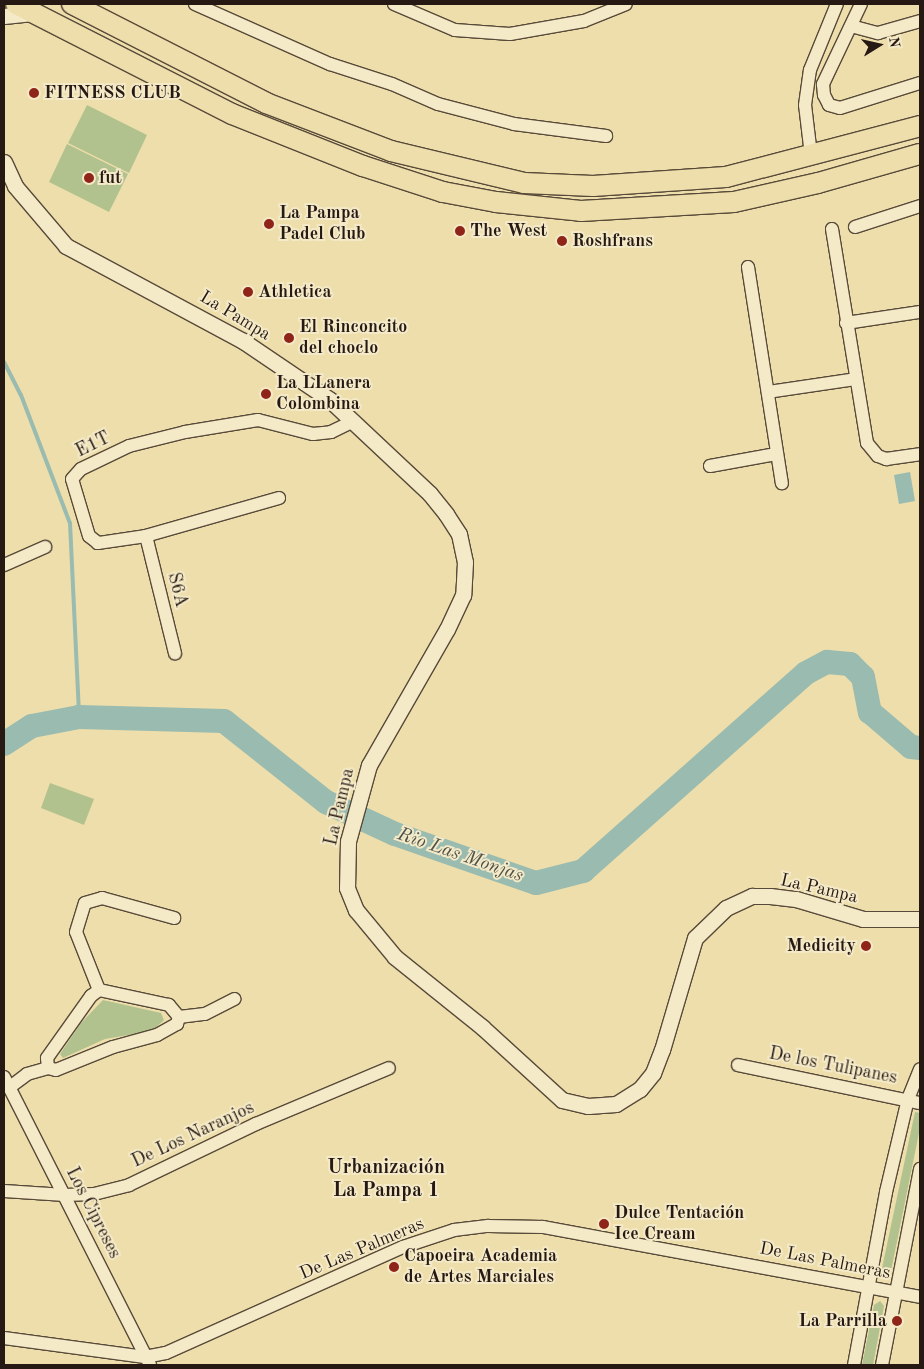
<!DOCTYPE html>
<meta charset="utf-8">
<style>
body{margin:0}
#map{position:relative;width:924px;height:1369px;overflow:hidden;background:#eedeab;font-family:"Old Standard TT",serif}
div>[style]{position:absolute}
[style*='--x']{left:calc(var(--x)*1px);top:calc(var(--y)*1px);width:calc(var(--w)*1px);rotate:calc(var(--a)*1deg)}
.green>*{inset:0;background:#b2c28e}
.water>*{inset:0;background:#9abbaf}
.stream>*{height:4px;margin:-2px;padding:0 2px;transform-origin:2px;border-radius:2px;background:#9abbaf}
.river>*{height:24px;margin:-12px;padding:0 12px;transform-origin:12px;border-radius:12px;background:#9abbaf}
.roads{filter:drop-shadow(1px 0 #584a39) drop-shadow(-1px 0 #584a39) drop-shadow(0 1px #584a39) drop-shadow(0 -1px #584a39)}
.minor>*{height:12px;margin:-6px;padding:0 6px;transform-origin:6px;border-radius:6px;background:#f4eac8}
.tertiary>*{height:15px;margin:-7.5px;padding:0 7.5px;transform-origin:7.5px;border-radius:7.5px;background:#f4eac8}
.primary>*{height:20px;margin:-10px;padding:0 10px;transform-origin:10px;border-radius:10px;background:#eedeab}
.dots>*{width:14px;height:14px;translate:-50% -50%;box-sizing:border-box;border:2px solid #f4eac8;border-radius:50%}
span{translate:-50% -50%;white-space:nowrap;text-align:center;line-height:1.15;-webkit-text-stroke:4px #f4eac8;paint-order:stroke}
.poi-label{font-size:18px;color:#261913;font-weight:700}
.left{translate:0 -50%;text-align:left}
.right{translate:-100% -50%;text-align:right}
.street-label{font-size:18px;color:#261913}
.water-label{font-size:19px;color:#4f524a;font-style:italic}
.quarter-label{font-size:20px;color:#261913;font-weight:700}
.frame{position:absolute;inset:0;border:5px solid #261913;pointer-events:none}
.north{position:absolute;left:854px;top:20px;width:50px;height:50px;-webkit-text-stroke:4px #f4eac8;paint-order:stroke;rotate:80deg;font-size:14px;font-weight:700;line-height:20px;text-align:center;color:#261913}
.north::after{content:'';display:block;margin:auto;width:18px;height:22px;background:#261913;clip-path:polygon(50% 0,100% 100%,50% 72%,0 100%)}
</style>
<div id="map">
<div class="green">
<i style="clip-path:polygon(87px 105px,147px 135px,129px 173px,68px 143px)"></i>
<i style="clip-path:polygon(67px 144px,128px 174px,109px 212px,49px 182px)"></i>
<i style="clip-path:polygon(50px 783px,94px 799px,84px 825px,41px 808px)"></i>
<i style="clip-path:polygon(103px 1000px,161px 1013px,164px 1020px,152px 1031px,105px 1039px,63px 1058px,60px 1054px,81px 1023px)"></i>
<i style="clip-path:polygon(915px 1112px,920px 1113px,920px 1128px,890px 1276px,884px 1278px,881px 1273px)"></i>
<i style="clip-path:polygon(880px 1301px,884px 1306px,873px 1365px,862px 1365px,874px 1305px)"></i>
</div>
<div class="water">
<i style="clip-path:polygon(910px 472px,915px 501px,899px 504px,894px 475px)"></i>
</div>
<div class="stream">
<i style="--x:4;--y:362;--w:37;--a:63"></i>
<i style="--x:21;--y:395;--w:137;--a:69.1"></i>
<i style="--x:70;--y:523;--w:194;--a:87.3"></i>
</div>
<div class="river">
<i style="--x:4;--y:744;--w:33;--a:-33"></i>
<i style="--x:32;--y:726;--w:48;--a:-10.8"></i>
<i style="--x:79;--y:717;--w:145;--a:1.6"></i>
<i style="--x:224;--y:721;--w:130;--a:38.5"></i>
<i style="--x:326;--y:802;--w:76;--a:24.9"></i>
<i style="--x:395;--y:834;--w:149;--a:19.2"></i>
<i style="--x:536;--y:883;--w:49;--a:-14.3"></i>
<i style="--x:583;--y:871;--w:298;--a:-41.6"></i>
<i style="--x:806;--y:673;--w:24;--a:-28"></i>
<i style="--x:827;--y:662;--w:23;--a:5"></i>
<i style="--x:850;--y:664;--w:18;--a:45"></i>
<i style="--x:863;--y:677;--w:36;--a:79"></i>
<i style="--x:870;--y:712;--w:54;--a:40.5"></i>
<i style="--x:911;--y:747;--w:9;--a:6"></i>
</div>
<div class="roads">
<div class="minor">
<i style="--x:195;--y:4;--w:148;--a:24"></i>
<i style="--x:330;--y:64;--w:65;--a:17.9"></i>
<i style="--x:392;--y:84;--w:50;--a:23.5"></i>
<i style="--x:438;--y:104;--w:79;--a:14.7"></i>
<i style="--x:514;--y:124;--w:93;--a:7.4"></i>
<i style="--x:394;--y:4;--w:66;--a:23.1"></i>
<i style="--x:455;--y:30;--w:55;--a:4.2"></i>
<i style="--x:510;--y:34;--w:75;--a:-10"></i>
<i style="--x:584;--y:21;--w:45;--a:-22"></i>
<i style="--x:861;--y:4;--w:89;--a:115.4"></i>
<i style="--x:823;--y:84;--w:11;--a:85"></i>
<i style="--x:824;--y:95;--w:11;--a:63"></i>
<i style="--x:829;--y:105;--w:11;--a:15"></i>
<i style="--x:840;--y:108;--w:84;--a:-17.4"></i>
<i style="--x:851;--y:26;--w:28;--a:15"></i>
<i style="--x:878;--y:33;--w:44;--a:-15.9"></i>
<i style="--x:811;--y:155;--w:50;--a:-96.8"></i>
<i style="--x:805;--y:105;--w:35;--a:-82"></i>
<i style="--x:810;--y:70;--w:71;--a:-67.8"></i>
<i style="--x:855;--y:227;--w:68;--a:-17.9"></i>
<i style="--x:832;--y:229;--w:217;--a:80.7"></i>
<i style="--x:867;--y:443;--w:17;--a:50"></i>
<i style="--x:878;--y:456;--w:9;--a:21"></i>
<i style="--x:886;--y:459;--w:34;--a:-8"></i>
<i style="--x:748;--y:267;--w:219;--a:81.1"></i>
<i style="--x:846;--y:323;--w:75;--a:-8.5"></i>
<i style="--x:768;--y:392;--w:89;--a:-8.4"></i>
<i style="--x:710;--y:466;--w:67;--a:-10.3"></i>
<i style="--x:279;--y:498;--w:138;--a:164.1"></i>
<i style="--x:146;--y:536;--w:49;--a:171.7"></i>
<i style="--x:98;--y:543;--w:11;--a:-142"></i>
<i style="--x:89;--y:536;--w:59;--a:-106.6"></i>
<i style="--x:72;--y:479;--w:13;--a:-48"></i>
<i style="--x:81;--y:469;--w:53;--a:-25.6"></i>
<i style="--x:129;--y:446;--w:58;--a:-14"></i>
<i style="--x:185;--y:432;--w:74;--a:-9.3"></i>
<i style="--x:258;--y:420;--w:57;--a:14.3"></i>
<i style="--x:313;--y:434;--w:18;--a:-6"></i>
<i style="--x:331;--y:432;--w:25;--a:-26"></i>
<i style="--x:146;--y:536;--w:121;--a:76.1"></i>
<i style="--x:4;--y:565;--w:45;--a:-23.7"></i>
<i style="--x:99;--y:990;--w:62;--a:-111.6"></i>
<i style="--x:76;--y:932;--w:30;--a:-73"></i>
<i style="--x:85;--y:903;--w:18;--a:-16"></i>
<i style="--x:102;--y:898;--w:75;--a:15.5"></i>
<i style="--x:179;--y:1017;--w:26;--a:-7"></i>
<i style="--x:205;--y:1014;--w:33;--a:-27"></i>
<i style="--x:738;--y:1065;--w:186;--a:11.8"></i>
<i style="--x:4;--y:1077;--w:323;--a:63.1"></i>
<i style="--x:10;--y:1087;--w:21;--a:-37"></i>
<i style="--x:27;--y:1074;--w:22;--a:-16"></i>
<i style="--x:48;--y:1068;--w:8;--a:14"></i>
<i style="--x:56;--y:1070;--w:61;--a:-22"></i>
<i style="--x:113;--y:1047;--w:46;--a:-15.3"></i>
<i style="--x:157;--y:1035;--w:23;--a:-29"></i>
<i style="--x:177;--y:1024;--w:7;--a:-74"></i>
<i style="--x:179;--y:1017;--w:16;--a:-130"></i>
<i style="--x:169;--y:1005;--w:72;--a:-167.9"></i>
<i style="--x:99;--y:990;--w:10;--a:143"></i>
<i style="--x:91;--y:996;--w:76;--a:125.4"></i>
<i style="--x:47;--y:1058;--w:10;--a:84"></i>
<i style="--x:4;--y:1191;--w:61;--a:3.8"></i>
<i style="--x:65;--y:1195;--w:29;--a:-2"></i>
<i style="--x:94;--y:1194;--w:36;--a:-14"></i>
<i style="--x:129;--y:1185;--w:141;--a:-25.7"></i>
<i style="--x:256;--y:1124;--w:144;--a:-22.8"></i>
<i style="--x:4;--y:1338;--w:142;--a:7.7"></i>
<i style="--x:145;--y:1357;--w:21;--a:-11"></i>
<i style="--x:166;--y:1353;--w:260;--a:-24.1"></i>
<i style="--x:403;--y:1247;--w:54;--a:-18.4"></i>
<i style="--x:454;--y:1230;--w:34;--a:-7"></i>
<i style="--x:488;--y:1226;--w:55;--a:1"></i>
<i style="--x:543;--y:1227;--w:383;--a:10.5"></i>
<i style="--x:854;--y:1365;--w:176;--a:-79.5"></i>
<i style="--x:886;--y:1192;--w:96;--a:-76.7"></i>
<i style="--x:908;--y:1099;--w:32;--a:-68"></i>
<i style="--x:882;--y:1365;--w:200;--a:-79"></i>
</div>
<div class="tertiary">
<i style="--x:4;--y:16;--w:31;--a:-6"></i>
<i style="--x:4;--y:162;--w:26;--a:65"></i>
<i style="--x:15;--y:186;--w:79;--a:49.6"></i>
<i style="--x:66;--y:246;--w:201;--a:28.2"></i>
<i style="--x:243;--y:341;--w:105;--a:34.1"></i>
<i style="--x:330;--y:400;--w:137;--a:43.2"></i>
<i style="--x:430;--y:494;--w:26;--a:51"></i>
<i style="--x:446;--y:514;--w:24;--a:57"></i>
<i style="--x:459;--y:534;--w:29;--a:78"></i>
<i style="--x:465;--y:562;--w:33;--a:93"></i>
<i style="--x:463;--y:595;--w:38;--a:115"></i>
<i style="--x:447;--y:629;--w:157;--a:119.8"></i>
<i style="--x:369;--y:765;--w:79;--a:105.4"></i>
<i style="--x:348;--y:841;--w:47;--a:91.2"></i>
<i style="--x:347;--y:888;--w:24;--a:68"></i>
<i style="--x:356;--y:910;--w:61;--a:50.3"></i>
<i style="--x:395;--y:957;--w:112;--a:38.8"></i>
<i style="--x:482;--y:1027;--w:108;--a:42.4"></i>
<i style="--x:562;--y:1100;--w:27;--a:13"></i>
<i style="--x:588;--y:1106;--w:28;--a:-4"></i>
<i style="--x:616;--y:1104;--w:28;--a:-32"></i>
<i style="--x:640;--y:1089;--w:21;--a:-51"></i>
<i style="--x:653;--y:1073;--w:25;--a:-69"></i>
<i style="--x:662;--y:1050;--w:117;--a:-73.6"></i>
<i style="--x:695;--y:938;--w:43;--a:-44.1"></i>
<i style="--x:726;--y:908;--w:29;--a:-25"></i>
<i style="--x:752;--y:896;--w:18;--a:0"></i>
<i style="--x:770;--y:896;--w:26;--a:7"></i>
<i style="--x:796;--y:899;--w:70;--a:16.6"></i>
<i style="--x:863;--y:919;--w:57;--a:0"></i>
</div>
<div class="primary">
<i style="--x:16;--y:4;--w:242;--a:27"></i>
<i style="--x:232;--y:114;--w:141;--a:21.7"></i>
<i style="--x:363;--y:166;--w:84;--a:18"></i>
<i style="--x:443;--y:192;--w:54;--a:10.7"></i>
<i style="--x:496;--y:202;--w:85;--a:6"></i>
<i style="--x:581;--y:211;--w:153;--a:-3.4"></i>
<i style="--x:734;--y:202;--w:86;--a:-12.7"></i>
<i style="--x:818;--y:183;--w:106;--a:-15.9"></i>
<i style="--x:72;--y:4;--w:218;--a:27"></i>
<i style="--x:266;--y:103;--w:134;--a:21"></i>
<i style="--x:391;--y:151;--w:137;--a:13.5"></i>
<i style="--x:524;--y:183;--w:69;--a:2.5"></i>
<i style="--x:593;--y:186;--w:133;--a:-3.9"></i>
<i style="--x:726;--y:177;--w:201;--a:-14.7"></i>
</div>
</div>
<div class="dots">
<i style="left:34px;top:93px;background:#8f2418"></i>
<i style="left:89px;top:178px;background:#8f2418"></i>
<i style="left:269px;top:224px;background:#8f2418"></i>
<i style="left:460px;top:231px;background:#8f2418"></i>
<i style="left:562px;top:241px;background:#8f2418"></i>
<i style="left:248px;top:292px;background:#8f2418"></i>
<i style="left:289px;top:338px;background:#8f2418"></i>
<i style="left:266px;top:394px;background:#8f2418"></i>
<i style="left:866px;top:946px;background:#8f2418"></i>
<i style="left:604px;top:1224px;background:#8f2418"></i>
<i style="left:394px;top:1267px;background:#8f2418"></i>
<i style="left:897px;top:1321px;background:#8f2418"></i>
</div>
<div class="poi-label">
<span class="left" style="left:44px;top:93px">FITNESS CLUB</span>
<span class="left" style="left:99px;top:178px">fut</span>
<span class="left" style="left:279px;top:224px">La Pampa<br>Padel Club</span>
<span class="left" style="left:470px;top:231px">The West</span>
<span class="left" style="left:572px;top:241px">Roshfrans</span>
<span class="left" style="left:258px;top:292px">Athletica</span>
<span class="left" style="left:299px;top:338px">El Rinconcito<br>del choclo</span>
<span class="left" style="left:276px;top:394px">La LLanera<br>Colombina</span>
<span class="right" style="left:856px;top:946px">Medicity</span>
<span class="left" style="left:614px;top:1224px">Dulce Tentación<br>Ice Cream</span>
<span class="left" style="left:404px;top:1267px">Capoeira Academia<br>de Artes Marciales</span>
<span class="right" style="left:887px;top:1321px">La Parrilla</span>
</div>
<div class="street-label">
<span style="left:235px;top:316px;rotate:31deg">La Pampa</span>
<span style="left:93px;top:445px;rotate:-26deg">E1T</span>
<span style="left:177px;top:590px;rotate:76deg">S6A</span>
<span style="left:340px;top:807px;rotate:-77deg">La Pampa</span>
<span style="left:819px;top:889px;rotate:13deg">La Pampa</span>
<span style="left:833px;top:1066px;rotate:11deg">De los Tulipanes</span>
<span style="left:193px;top:1135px;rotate:-25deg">De Los Naranjos</span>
<span style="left:93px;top:1213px;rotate:63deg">Los Cipreses</span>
<span style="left:362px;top:1249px;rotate:-23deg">De Las Palmeras</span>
<span style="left:825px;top:1261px;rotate:11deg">De Las Palmeras</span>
</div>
<div class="water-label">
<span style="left:460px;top:856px;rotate:19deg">Rio Las Monjas</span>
</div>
<div class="quarter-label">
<span style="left:386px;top:1180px">Urbanización<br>La Pampa 1</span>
</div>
<div class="frame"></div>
<div class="north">N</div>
</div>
